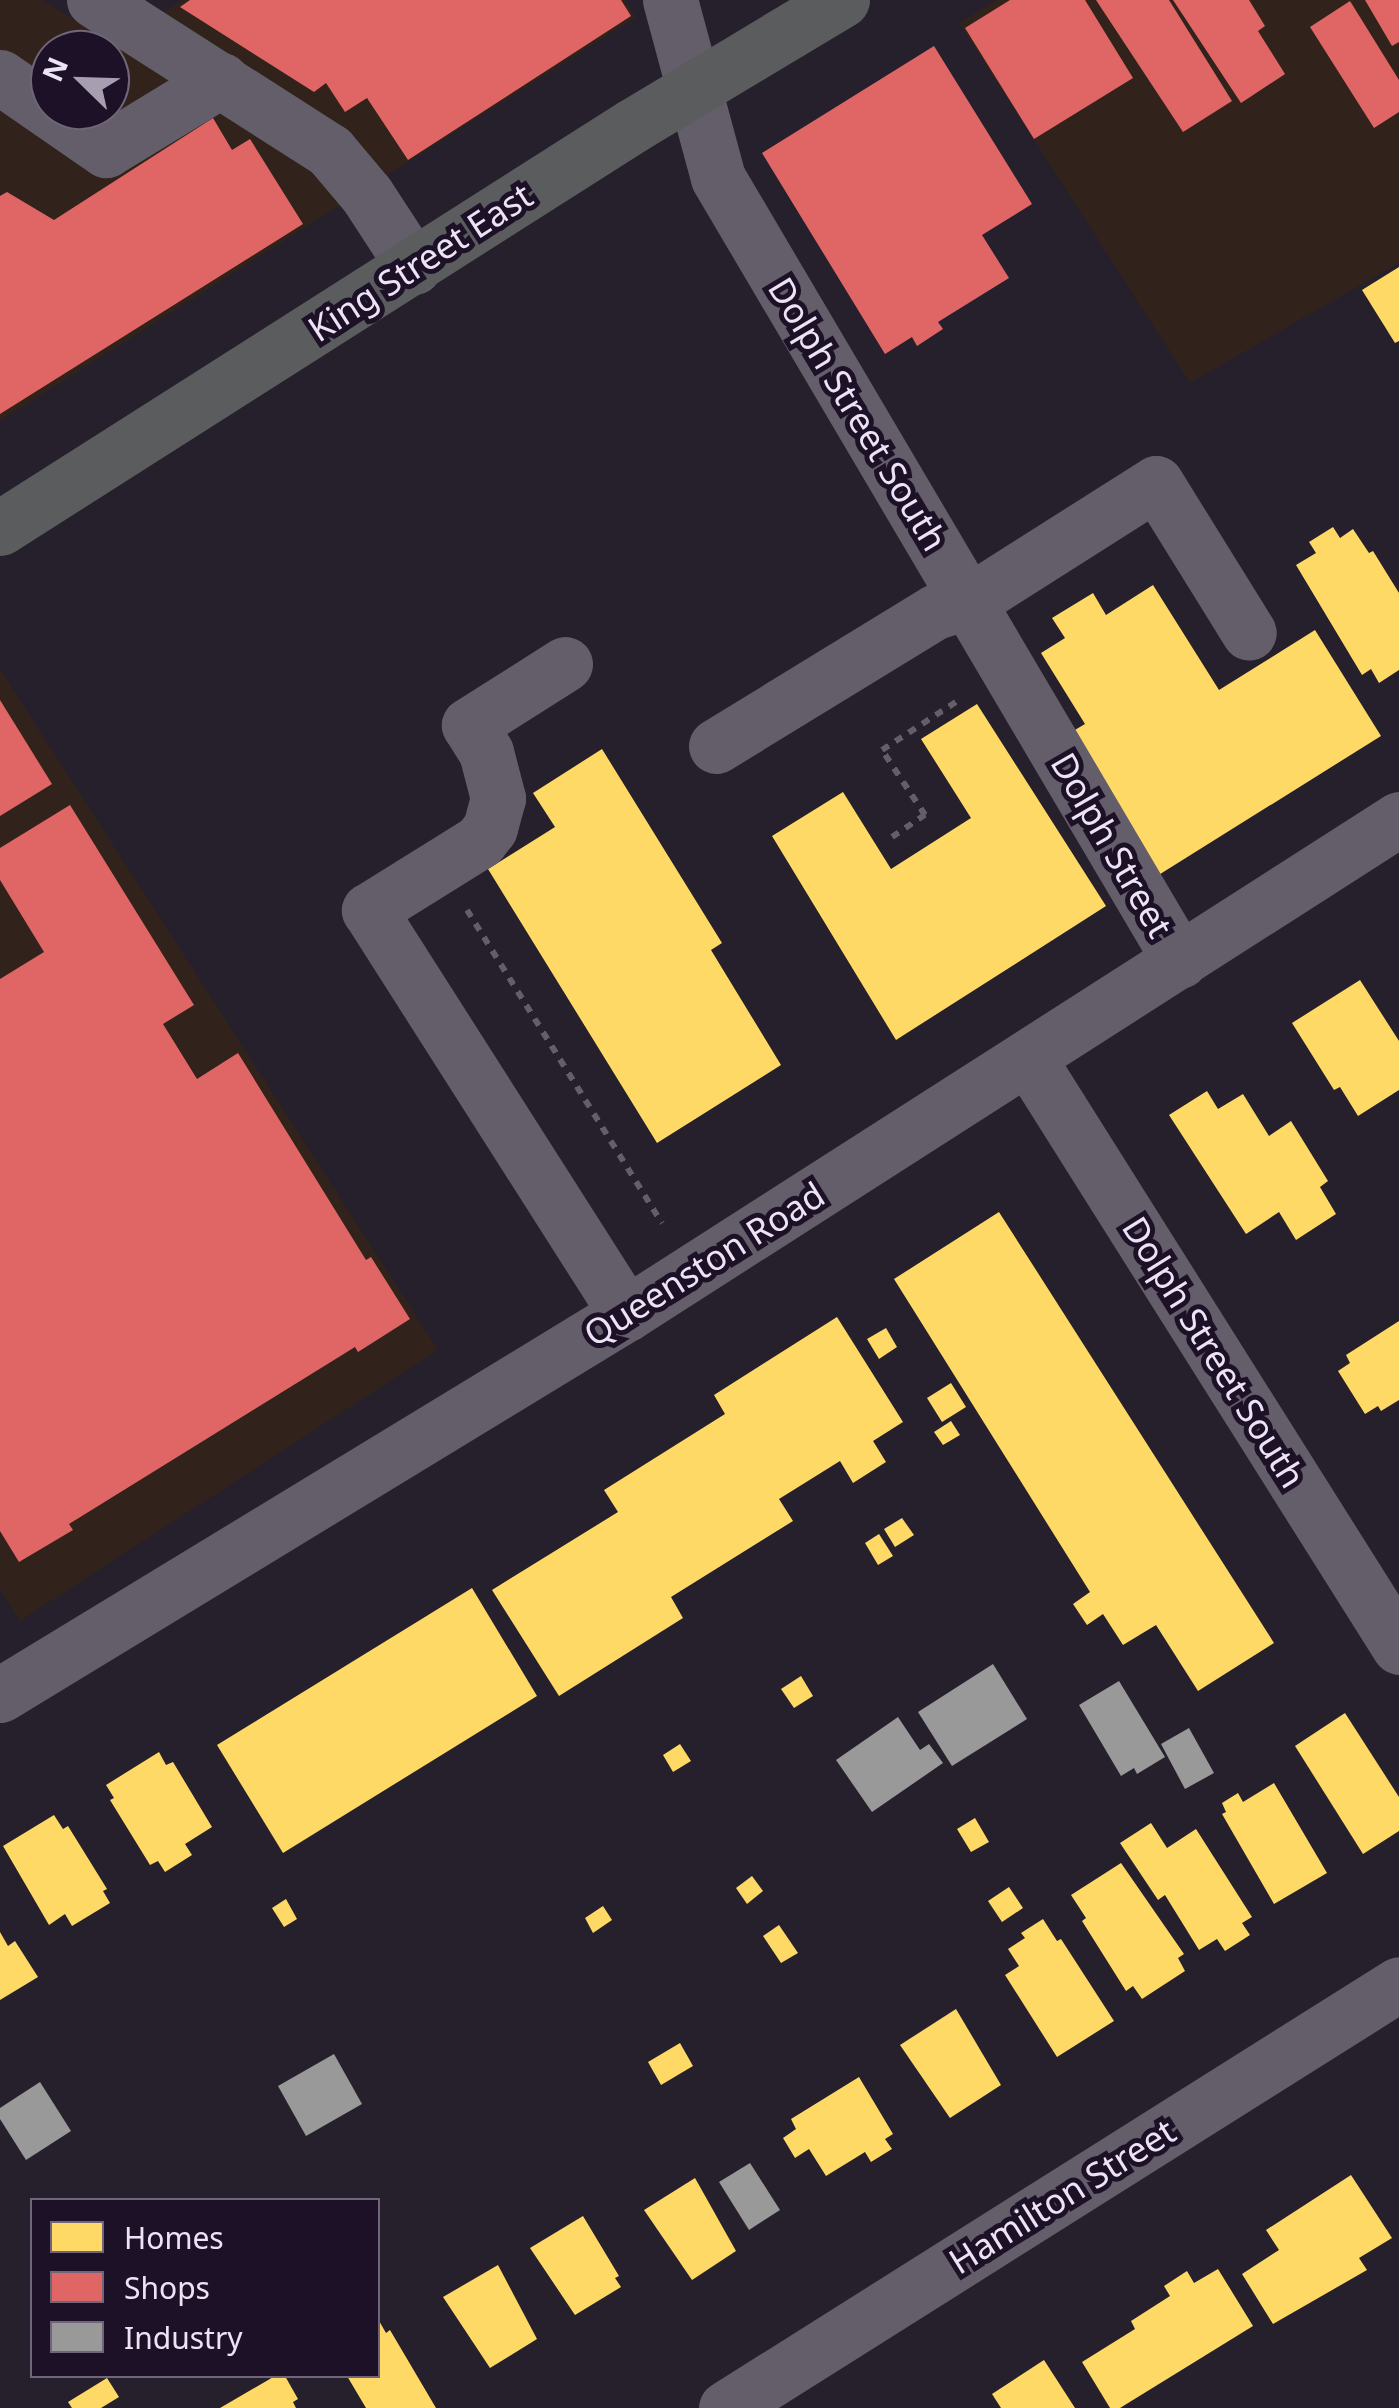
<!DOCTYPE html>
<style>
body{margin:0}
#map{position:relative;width:1399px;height:2408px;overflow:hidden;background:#26202c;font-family:"Noto Sans",sans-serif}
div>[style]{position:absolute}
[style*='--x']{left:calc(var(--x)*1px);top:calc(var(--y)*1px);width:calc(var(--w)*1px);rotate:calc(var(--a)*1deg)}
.commercial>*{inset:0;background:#31231b}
.homes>*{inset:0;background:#ffd966}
.shops>*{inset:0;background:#e06666}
.industry>*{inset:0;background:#999}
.path>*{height:6px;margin-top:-3px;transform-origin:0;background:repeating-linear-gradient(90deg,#635e68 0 8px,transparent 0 16px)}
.minor>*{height:55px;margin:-27.5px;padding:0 27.5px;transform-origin:27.5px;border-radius:27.5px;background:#635e69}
.major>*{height:55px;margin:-27.5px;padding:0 27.5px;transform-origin:27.5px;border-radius:27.5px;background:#5b5c5d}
span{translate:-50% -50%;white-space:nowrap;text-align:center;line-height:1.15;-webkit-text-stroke:10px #1d1128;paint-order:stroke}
.street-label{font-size:35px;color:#ece4f5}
.legend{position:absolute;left:30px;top:2198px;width:350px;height:180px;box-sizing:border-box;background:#1d1128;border:2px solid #70657a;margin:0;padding:12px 18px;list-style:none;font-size:30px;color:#ece4f5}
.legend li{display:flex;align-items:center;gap:20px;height:50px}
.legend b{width:50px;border:2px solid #70657a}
.north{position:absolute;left:30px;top:30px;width:100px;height:100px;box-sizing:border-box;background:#1d1128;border:2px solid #70657a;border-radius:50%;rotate:293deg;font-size:28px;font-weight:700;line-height:40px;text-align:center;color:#ece4f5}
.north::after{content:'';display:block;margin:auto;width:35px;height:45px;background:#a79faf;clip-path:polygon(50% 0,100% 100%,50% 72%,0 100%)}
</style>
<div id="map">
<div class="commercial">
<i style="clip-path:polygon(evenodd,0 0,42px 0,116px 46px,182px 0,624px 0,636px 17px,0 421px,0 0,50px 50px,110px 50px,110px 110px,50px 110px,50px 50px)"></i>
<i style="clip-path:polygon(996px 0,1399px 0,1399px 263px,1190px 383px,959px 23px)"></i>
<i style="clip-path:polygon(0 669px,438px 1350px,20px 1621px,0 1589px)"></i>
</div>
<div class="homes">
<i style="clip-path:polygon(1399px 267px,1399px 341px,1395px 343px,1362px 290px)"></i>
<i style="clip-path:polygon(1333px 527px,1340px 538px,1353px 529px,1369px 553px,1373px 551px,1399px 593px,1399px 670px,1379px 683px,1371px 669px,1362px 675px,1296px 565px,1316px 553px,1309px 542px)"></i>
<i style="clip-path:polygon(1153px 585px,1219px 690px,1315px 630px,1381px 736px,1157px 876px,1068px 734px,1085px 724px,1041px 653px,1065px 638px,1052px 618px,1093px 593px,1106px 615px)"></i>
<i style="clip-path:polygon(977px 704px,1106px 906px,896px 1040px,772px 836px,843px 792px,891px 869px,971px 818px,921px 739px)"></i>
<i style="clip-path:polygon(602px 749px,722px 943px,711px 950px,781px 1065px,657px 1143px,488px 869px,555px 827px,533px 793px)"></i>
<i style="clip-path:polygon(1360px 980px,1399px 1041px,1399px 1090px,1358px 1116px,1340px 1087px,1334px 1090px,1292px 1023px)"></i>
<i style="clip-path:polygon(1207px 1091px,1218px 1109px,1243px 1094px,1269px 1136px,1291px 1121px,1328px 1181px,1320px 1187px,1336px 1214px,1296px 1240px,1279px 1212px,1246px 1234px,1169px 1115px)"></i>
<i style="clip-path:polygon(999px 1212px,1274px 1643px,1198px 1691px,1156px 1625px,1123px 1645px,1103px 1614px,1087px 1625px,1073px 1604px,1090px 1592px,894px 1279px)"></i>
<i style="clip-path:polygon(837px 1317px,903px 1422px,873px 1441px,886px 1462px,853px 1483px,840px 1461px,779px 1499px,793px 1521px,671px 1597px,683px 1618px,559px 1696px,492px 1590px,618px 1512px,604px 1490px,725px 1414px,714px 1395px)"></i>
<i style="clip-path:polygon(1399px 1321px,1399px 1400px,1381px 1411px,1378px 1406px,1365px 1414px,1338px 1371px,1350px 1363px,1346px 1355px)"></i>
<i style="clip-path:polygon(886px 1328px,897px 1347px,879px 1359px,867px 1339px)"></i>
<i style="clip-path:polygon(951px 1383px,966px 1407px,942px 1422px,927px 1398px)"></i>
<i style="clip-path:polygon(951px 1421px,960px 1435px,943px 1445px,934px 1432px)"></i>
<i style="clip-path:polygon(902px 1518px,914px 1535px,895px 1547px,884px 1529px)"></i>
<i style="clip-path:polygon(879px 1534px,893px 1556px,878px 1565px,865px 1543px)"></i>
<i style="clip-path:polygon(472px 1588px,537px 1696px,283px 1853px,217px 1745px)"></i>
<i style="clip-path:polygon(801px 1676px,813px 1696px,794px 1708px,781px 1689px)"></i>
<i style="clip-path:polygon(1345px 1713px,1399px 1797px,1399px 1831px,1363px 1854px,1295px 1746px)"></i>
<i style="clip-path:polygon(680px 1744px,691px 1761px,673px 1772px,663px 1755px)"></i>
<i style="clip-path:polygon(159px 1752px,166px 1765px,173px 1762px,212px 1827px,185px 1844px,192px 1855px,165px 1872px,158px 1861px,150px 1865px,110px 1800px,114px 1798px,106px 1785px)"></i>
<i style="clip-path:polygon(1274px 1783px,1327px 1873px,1274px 1904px,1222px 1814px,1226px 1812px,1222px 1803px,1238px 1793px,1243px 1802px)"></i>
<i style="clip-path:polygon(54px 1815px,63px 1829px,68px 1826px,107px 1889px,103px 1891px,110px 1903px,72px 1926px,65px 1914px,49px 1925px,3px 1846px)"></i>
<i style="clip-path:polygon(975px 1818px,989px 1842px,971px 1852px,957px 1829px)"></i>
<i style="clip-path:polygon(1151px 1823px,1167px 1848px,1196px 1829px,1252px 1917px,1242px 1923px,1250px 1935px,1225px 1951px,1217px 1939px,1199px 1950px,1165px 1895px,1158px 1900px,1120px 1843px)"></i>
<i style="clip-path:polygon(1121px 1863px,1184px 1954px,1178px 1958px,1185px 1971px,1142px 1999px,1133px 1986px,1126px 1991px,1082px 1921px,1086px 1918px,1071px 1895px)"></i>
<i style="clip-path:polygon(752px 1876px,763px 1891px,747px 1904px,736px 1888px)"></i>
<i style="clip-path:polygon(1009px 1887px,1023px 1908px,1002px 1922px,988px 1901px)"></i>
<i style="clip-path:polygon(286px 1899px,297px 1919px,284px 1927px,272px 1908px)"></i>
<i style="clip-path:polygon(603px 1906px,612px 1920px,593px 1933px,585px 1918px)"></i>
<i style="clip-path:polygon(1043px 1919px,1057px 1941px,1061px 1939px,1114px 2021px,1057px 2057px,1005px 1975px,1019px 1966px,1008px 1949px,1025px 1938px,1021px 1933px)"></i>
<i style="clip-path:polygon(779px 1925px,798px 1953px,781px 1963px,763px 1936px)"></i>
<i style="clip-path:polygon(0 1932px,8px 1946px,15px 1941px,38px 1977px,0 2000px)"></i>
<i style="clip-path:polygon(956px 2009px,1001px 2085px,950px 2118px,900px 2045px)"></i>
<i style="clip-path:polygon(680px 2043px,693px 2066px,661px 2085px,648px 2062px)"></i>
<i style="clip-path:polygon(859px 2077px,893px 2134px,885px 2139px,892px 2149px,871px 2162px,865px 2152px,826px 2176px,809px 2149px,795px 2158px,783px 2138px,796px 2129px,791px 2119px)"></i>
<i style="clip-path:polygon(1351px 2175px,1392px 2238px,1359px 2258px,1367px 2270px,1273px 2324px,1242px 2274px,1279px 2250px,1266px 2230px)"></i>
<i style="clip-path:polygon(695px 2178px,736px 2251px,692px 2280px,644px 2210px)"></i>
<i style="clip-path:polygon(583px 2216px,619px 2276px,615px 2278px,621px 2287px,575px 2315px,530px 2248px)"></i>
<i style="clip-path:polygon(498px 2265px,537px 2339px,490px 2368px,443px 2297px)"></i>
<i style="clip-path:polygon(1218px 2269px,1253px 2326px,1120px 2408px,1110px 2408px,1082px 2362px,1135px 2329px,1131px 2321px,1170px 2296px,1164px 2286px,1187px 2271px,1194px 2283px)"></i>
<i style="clip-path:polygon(378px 2319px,386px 2333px,390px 2330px,436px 2408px,366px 2408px,347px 2376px,378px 2376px)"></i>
<i style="clip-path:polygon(1044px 2360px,1075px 2408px,1001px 2408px,992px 2394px)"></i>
<i style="clip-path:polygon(275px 2376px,285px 2376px,298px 2399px,293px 2402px,296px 2408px,220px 2408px)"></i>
<i style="clip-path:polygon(107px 2378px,119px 2397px,101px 2408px,72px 2408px,68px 2402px)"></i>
</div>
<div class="shops">
<i style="clip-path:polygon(190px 0,621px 0,631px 16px,408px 160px,367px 98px,345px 112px,326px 83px,314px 92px,180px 7px)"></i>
<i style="clip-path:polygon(1010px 0,1085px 0,1133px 78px,1034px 139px,965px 28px)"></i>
<i style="clip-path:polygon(1096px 0,1169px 0,1232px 101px,1183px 132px)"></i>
<i style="clip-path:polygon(1173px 0,1249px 0,1265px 26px,1258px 31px,1285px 74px,1241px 103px)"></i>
<i style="clip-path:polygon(1365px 0,1399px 0,1399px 42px,1392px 46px)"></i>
<i style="clip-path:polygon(1350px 1px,1399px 80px,1399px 112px,1374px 128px,1310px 27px)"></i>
<i style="clip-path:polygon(934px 46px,1032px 204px,982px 235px,1009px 278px,938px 322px,943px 329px,917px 346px,912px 337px,885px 354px,762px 153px)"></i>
<i style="clip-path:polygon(213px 118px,232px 150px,250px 139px,303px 224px,0 414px,0 196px,7px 192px,54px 220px)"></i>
<i style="clip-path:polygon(0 700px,52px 784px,0 816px)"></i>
<i style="clip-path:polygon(70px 805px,194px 1005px,163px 1024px,197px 1079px,238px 1053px,366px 1260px,371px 1257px,410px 1319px,358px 1352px,355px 1347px,69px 1524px,73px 1530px,19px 1562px,0 1531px,0 979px,44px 952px,0 880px,0 848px)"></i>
</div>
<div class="industry">
<i style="clip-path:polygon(993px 1664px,1027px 1719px,952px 1766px,918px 1712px)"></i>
<i style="clip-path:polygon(1119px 1681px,1165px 1757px,1137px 1774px,1134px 1768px,1121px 1776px,1079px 1705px)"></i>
<i style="clip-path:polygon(898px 1717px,920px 1750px,929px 1744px,943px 1763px,872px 1812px,836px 1760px)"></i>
<i style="clip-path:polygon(1189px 1728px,1214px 1773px,1185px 1789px,1161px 1744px)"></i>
<i style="clip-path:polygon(334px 2054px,362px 2104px,306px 2136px,278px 2086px)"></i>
<i style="clip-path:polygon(40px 2082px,71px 2131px,26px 2160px,0 2119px,0 2108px)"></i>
<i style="clip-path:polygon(750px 2163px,780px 2210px,749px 2230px,719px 2182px)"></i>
</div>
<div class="path">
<i style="--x:892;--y:837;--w:40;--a:-34"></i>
<i style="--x:925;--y:815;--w:78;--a:-123.5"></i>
<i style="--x:882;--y:750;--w:95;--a:-33"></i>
<i style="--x:467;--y:910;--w:369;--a:58.1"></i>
</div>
<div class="minor">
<i style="--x:94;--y:0;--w:280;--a:32.6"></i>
<i style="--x:330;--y:151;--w:57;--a:49.9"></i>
<i style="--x:367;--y:195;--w:86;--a:56.9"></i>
<i style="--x:670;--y:0;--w:184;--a:74.9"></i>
<i style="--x:718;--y:178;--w:909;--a:59.46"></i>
<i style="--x:0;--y:77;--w:129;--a:34.6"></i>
<i style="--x:106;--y:150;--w:135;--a:-31.3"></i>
<i style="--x:565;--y:664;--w:114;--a:147.6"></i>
<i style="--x:469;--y:725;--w:32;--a:58"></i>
<i style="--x:486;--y:752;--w:48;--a:75.4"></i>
<i style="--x:498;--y:798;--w:31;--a:105"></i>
<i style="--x:490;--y:828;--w:16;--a:128"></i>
<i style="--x:480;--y:841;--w:131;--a:148.1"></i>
<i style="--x:369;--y:910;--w:479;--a:57.5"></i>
<i style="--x:716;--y:746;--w:257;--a:-31.5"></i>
<i style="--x:935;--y:612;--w:37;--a:-17"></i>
<i style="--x:970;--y:601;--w:220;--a:-32.4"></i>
<i style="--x:1156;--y:483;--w:176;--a:58.2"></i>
<i style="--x:1028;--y:1058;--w:696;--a:57.79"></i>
<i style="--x:0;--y:1695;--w:733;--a:-31.33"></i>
<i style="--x:626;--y:1314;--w:918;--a:-32.63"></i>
<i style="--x:726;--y:2408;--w:795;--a:-32.21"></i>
</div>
<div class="major">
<i style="--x:0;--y:528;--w:749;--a:-32.46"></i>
<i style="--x:632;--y:126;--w:245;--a:-31"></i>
</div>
<div class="street-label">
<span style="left:420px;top:262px;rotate:-33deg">King Street East</span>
<span style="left:858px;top:414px;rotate:59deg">Dolph Street South</span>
<span style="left:1112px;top:845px;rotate:60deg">Dolph Street</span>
<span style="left:704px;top:1264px;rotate:-32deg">Queenston Road</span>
<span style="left:1214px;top:1352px;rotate:58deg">Dolph Street South</span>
<span style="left:1062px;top:2196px;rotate:-32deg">Hamilton Street</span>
</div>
<ul class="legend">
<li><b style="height:28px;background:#ffd966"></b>Homes</li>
<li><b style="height:28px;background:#e06666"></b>Shops</li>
<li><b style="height:28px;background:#999"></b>Industry</li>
</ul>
<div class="north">N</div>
</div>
